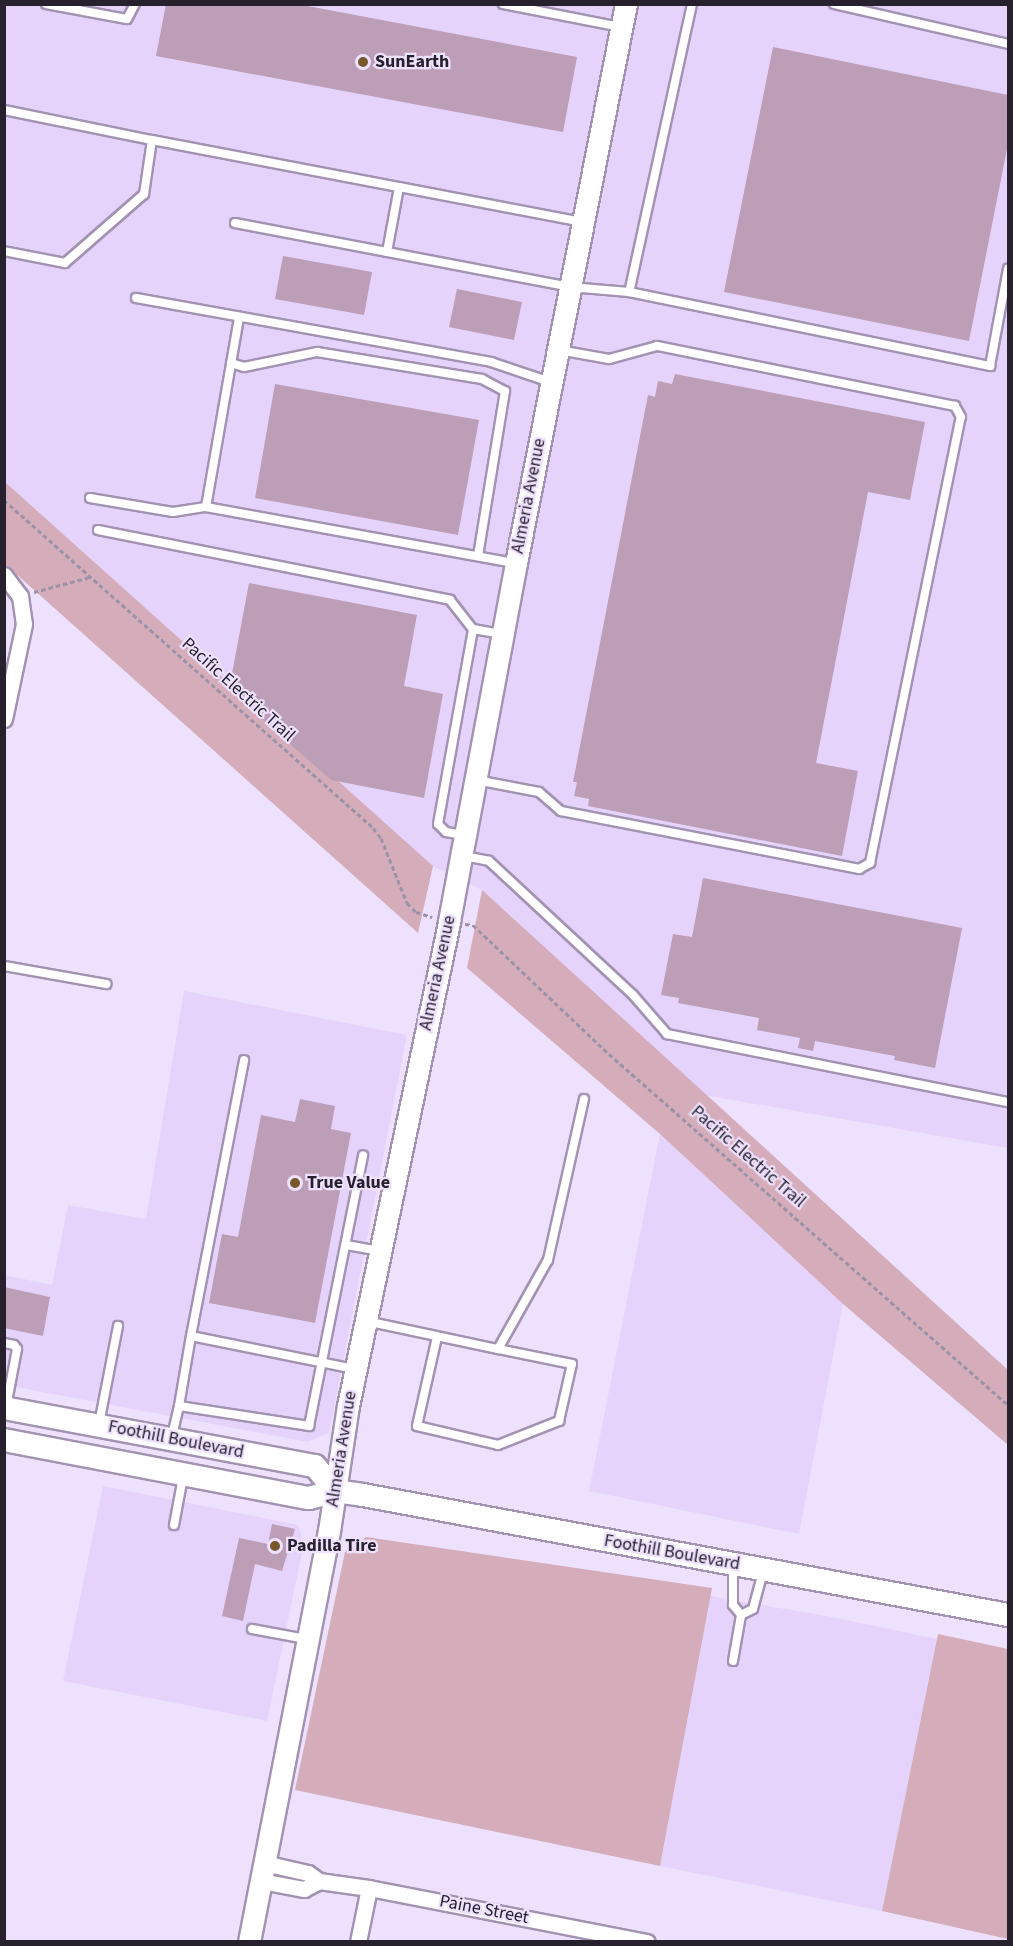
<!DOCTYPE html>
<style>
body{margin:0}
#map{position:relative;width:1013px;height:1946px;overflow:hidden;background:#eee1fd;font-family:"Source Sans 3",sans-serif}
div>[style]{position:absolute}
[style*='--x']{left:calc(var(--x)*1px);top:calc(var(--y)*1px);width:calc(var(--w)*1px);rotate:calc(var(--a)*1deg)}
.built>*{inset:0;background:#e6d3fc}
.green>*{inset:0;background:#d5acb9}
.building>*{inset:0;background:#bc9eb6}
.path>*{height:3px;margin-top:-1.5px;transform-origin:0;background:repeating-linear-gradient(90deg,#9c92a8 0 4.5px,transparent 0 7.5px)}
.roads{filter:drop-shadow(2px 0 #a393b3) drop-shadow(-2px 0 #a393b3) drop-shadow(0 2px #a393b3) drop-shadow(0 -2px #a393b3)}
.lane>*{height:8px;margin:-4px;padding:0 4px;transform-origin:4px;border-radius:4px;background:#fff}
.street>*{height:15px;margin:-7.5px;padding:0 7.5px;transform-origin:7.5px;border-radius:7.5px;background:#fff}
.secondary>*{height:21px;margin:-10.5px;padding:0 10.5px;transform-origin:10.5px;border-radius:10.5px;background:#fff}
.primary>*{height:22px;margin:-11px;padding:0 11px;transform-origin:11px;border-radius:11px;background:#fff}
.dots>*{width:16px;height:16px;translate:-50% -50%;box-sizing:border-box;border:3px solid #eee1fd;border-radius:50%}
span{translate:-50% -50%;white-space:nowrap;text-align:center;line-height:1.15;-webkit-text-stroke:4.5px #eee1fd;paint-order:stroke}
.poi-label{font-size:18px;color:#27212e;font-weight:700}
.left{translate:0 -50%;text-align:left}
.street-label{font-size:18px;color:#27212e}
.frame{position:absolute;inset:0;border:6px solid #27212e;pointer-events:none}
</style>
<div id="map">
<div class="built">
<i style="clip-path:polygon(5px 5px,1008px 5px,1008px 1148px,704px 1095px,482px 890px,433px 866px,5px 482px)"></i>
<i style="clip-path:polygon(184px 991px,407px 1035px,329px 1433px,308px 1442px,5px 1385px,4px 1275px,52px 1285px,68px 1205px,146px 1219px)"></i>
<i style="clip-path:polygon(660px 1134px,843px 1304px,799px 1534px,589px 1491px)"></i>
<i style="clip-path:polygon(103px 1486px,298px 1525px,304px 1543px,267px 1721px,63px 1681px)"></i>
<i style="clip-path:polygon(710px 1596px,827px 1616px,937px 1639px,882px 1911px,660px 1866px)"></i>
</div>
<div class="green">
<i style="clip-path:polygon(5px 482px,433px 866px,418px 933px,5px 564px)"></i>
<i style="clip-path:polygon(482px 890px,1008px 1370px,1008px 1445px,843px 1304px,660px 1134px,467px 968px)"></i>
<i style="clip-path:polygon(366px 1537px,712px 1588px,660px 1866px,295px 1790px,345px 1552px)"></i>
<i style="clip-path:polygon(938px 1634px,1008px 1649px,1008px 1939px,882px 1911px)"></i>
</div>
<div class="building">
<i style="clip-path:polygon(166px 4px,297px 4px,577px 57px,563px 132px,156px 56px)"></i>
<i style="clip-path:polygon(773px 47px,1008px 95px,1008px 144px,969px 341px,724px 292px)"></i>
<i style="clip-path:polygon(283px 256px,372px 272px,364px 315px,275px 299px)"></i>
<i style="clip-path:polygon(457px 289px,522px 302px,514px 340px,449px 327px)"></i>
<i style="clip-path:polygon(675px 374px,925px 422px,910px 500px,868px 492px,816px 763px,858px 771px,842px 856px,588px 806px,589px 799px,574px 796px,577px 782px,573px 782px,648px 395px,655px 397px,658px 381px,672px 384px)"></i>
<i style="clip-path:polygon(275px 384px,479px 420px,458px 535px,255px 498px)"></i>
<i style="clip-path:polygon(249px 583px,417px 615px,404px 686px,443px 694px,424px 798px,331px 780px,229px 690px)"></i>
<i style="clip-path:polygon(703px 878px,962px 928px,935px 1068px,894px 1060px,895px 1056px,815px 1041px,813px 1051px,798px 1048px,800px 1038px,757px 1030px,759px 1018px,678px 1003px,679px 998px,661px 995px,673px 934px,692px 937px)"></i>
<i style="clip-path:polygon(300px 1099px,335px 1106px,331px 1129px,351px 1133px,315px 1323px,209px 1303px,222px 1234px,238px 1237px,261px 1115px,295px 1122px)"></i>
<i style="clip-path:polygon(4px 1287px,50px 1297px,43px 1336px,4px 1328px)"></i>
<i style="clip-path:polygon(272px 1524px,295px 1529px,282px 1571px,255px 1564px,243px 1621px,222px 1616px,239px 1538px,268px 1544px)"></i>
</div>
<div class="path">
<i style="--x:4;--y:500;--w:494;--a:41.6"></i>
<i style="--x:373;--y:828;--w:13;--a:51"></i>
<i style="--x:381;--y:838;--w:70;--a:68.2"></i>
<i style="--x:407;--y:903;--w:13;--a:45"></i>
<i style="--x:416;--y:912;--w:17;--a:17"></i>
<i style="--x:34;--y:592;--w:58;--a:-15"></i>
<i style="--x:465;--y:924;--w:8;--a:7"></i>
<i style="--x:473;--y:925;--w:187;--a:43.5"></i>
<i style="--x:609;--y:1054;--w:531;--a:41.34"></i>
</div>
<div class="roads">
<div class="lane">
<i style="--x:46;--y:4;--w:82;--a:10.5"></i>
<i style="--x:127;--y:19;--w:17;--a:-62"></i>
<i style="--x:503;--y:4;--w:119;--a:11.1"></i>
<i style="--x:692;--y:4;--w:295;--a:102.3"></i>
<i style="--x:629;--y:292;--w:369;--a:11.6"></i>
<i style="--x:990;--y:366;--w:99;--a:-79.5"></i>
<i style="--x:834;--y:4;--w:179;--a:12.9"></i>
<i style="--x:4;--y:110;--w:151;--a:11.5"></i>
<i style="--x:152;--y:140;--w:55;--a:98.4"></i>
<i style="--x:144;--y:194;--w:105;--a:138.9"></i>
<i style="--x:65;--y:263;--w:62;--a:-168.9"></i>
<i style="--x:152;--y:140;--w:251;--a:10.8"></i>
<i style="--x:235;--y:223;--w:341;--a:10.8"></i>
<i style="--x:570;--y:287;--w:59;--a:4.8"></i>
<i style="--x:387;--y:252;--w:66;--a:-79.5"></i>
<i style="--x:399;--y:187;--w:186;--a:10.8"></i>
<i style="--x:136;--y:298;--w:361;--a:10.2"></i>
<i style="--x:491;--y:362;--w:62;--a:18.7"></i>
<i style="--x:231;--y:363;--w:14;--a:17"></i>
<i style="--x:244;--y:367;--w:75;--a:-11.6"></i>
<i style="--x:317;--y:352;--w:167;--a:9.3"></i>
<i style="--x:482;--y:379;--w:26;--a:28"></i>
<i style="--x:505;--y:391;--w:167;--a:99.3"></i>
<i style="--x:90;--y:498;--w:84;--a:9.6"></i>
<i style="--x:173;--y:512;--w:33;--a:-9"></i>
<i style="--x:206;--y:507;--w:313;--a:10.3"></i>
<i style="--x:206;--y:507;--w:193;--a:-80.1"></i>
<i style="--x:98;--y:530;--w:359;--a:11.2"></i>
<i style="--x:450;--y:600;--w:37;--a:52"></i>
<i style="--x:473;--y:629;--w:28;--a:10"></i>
<i style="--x:476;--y:780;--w:64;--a:10.8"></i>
<i style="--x:539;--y:792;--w:29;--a:41"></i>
<i style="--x:561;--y:811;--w:304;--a:11"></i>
<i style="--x:859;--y:869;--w:13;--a:-29"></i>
<i style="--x:870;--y:863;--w:455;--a:-78.5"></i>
<i style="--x:961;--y:417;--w:13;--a:-119"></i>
<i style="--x:955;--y:406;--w:304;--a:-168.6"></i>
<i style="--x:657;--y:346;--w:50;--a:164.8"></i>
<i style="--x:609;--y:359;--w:51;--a:-169.8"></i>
<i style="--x:463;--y:835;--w:17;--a:-170"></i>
<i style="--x:446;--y:832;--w:11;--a:-135"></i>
<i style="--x:438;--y:824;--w:198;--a:-79.8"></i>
<i style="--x:464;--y:856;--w:25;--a:11"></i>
<i style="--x:489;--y:861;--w:197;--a:42.9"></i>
<i style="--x:633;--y:995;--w:52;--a:48.9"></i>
<i style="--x:667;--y:1034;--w:348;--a:11.3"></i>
<i style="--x:4;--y:966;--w:104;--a:10"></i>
<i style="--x:346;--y:1245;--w:34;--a:10"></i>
<i style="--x:366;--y:1321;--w:135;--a:12"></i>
<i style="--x:498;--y:1349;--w:102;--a:-60.7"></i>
<i style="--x:548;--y:1260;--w:165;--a:-77.4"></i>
<i style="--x:191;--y:1336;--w:281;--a:-79.1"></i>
<i style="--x:437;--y:1337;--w:91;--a:102.7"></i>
<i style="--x:417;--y:1426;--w:83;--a:13.2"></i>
<i style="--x:498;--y:1445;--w:66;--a:-21.5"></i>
<i style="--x:559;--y:1421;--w:58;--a:-77.2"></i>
<i style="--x:572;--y:1364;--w:76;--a:-168.5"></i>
<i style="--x:4;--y:1343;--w:10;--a:11"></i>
<i style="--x:14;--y:1345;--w:5;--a:53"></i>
<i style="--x:17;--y:1349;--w:59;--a:100.7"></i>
<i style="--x:179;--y:1406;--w:71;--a:-80.3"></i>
<i style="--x:191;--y:1336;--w:166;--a:11.4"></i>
<i style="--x:99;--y:1424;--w:100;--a:-79"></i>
<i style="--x:172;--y:1436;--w:31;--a:-77"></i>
<i style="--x:179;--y:1406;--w:132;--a:8.7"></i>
<i style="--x:309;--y:1426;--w:276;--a:-78.7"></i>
<i style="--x:174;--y:1525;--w:49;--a:-79.4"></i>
<i style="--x:733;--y:1566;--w:39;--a:90"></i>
<i style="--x:733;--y:1605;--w:13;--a:51"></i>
<i style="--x:741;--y:1615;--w:13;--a:-27"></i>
<i style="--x:753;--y:1609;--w:38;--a:-75"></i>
<i style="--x:252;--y:1629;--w:55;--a:10.5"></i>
<i style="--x:733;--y:1661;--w:47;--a:-80.1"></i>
</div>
<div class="street">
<i style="--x:4;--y:575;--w:26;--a:53"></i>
<i style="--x:20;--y:596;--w:28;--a:82"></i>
<i style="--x:24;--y:624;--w:97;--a:101.9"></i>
<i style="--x:264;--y:1863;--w:45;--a:12.8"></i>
<i style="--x:308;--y:1873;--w:14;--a:36"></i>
<i style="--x:319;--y:1881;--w:50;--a:8"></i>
<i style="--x:369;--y:1888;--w:283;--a:11"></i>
<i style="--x:261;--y:1881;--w:44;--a:10.5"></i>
<i style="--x:304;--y:1889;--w:17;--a:-28"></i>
<i style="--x:358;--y:1942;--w:55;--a:-78.5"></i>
</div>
<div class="secondary">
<i style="--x:249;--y:1942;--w:419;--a:-79"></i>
<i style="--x:329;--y:1531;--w:126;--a:-81.4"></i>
<i style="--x:348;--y:1406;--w:495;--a:-78.2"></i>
<i style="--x:449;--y:921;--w:364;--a:-79.4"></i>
<i style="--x:516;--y:563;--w:570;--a:-78.87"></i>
</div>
<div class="primary">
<i style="--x:4;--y:1408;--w:316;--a:10.6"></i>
<i style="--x:315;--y:1466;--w:32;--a:51"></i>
<i style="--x:4;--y:1440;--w:310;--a:10.8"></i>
<i style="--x:309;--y:1498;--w:27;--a:-15"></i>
<i style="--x:335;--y:1491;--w:28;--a:8"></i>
<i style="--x:363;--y:1495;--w:656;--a:10.54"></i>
</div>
</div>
<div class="dots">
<i style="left:363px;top:62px;background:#77582d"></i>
<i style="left:295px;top:1183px;background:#77582d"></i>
<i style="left:275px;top:1546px;background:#77582d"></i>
</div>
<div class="poi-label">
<span class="left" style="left:375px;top:62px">SunEarth</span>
<span class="left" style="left:307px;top:1183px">True Value</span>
<span class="left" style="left:287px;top:1546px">Padilla Tire</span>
</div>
<div class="street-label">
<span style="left:529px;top:496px;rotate:-79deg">Almeria Avenue</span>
<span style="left:238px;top:690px;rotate:42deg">Pacific Electric Trail</span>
<span style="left:438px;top:973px;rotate:-78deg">Almeria Avenue</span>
<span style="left:748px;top:1157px;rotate:41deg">Pacific Electric Trail</span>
<span style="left:176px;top:1440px;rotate:11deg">Foothill Boulevard</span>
<span style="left:342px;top:1449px;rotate:-81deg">Almeria Avenue</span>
<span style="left:672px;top:1553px;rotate:10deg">Foothill Boulevard</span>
<span style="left:484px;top:1910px;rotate:11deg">Paine Street</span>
</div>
<div class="frame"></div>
</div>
